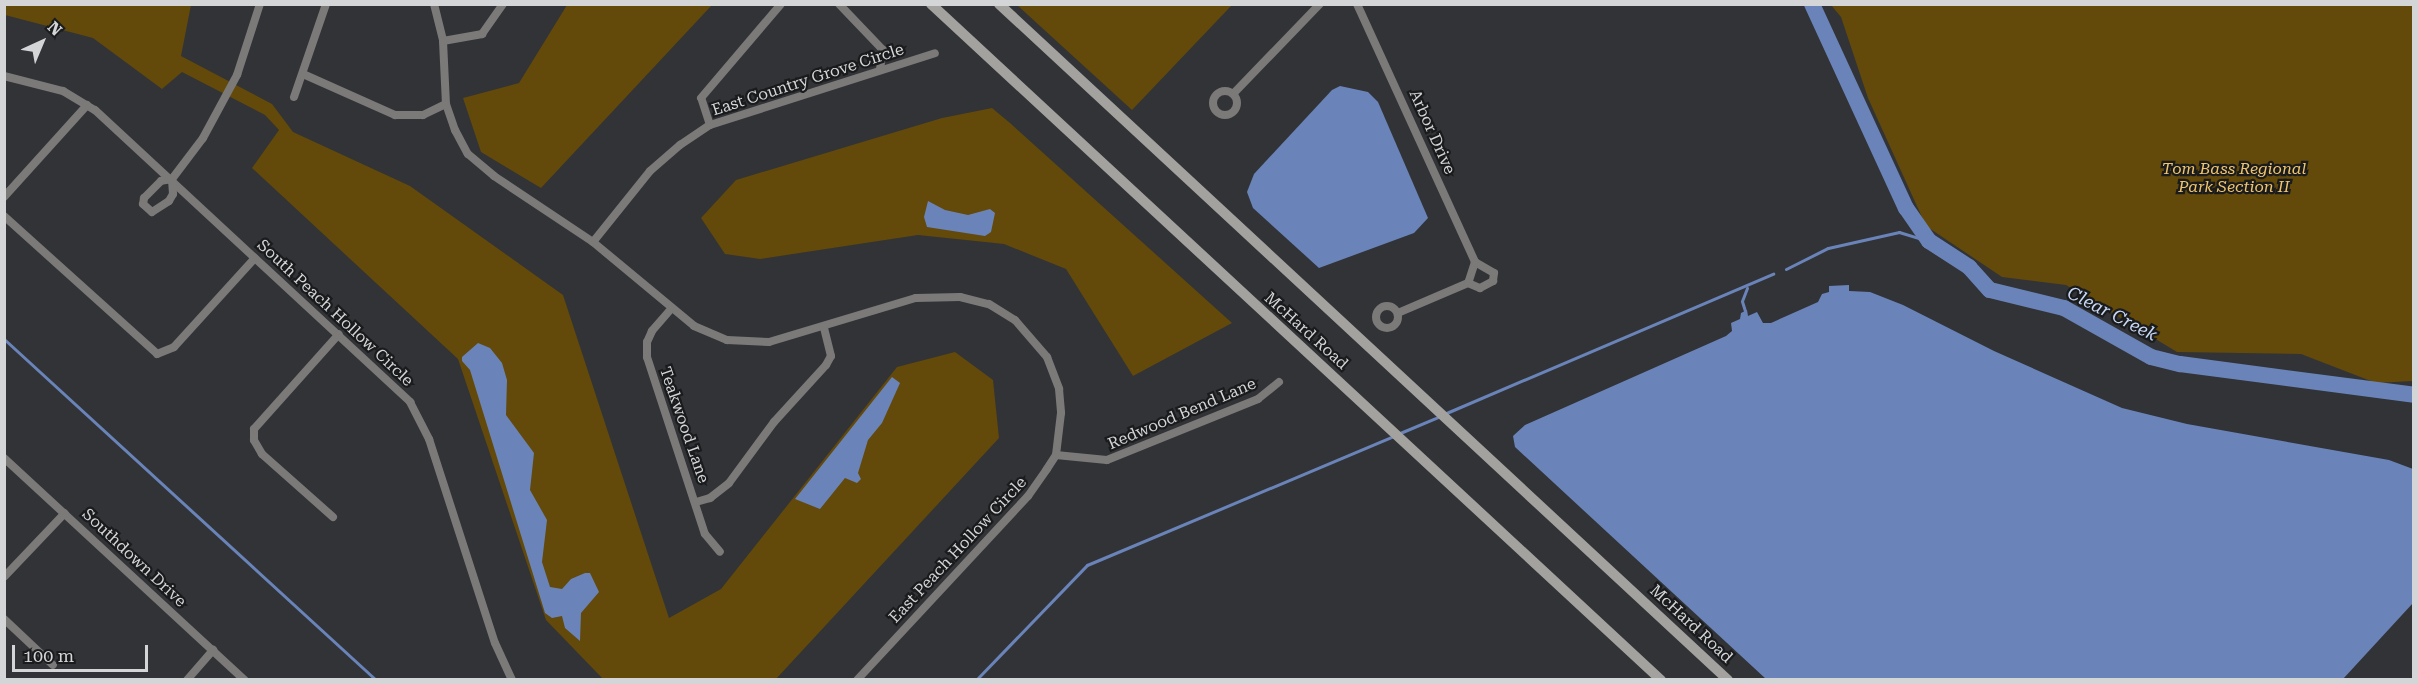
<!DOCTYPE html>
<style>
body{margin:0}
#map{position:relative;width:2418px;height:684px;overflow:hidden;background:#313337;font-family:"Roboto Serif",serif}
div>[style]{position:absolute}
[style*='--x']{left:calc(var(--x)*1px);top:calc(var(--y)*1px);width:calc(var(--w)*1px);rotate:calc(var(--a)*1deg)}
.green>*{inset:0;background:#63490a}
.water>*{inset:0;background:#6a84b9}
.stream>*{height:3px;margin:-1.5px;padding:0 1.5px;transform-origin:1.5px;border-radius:1.5px;background:#6a84b9}
.river>*{height:16px;margin:-8px;padding:0 8px;transform-origin:8px;border-radius:8px;background:#6a84b9}
.minor>*{height:8px;margin:-4px;padding:0 4px;transform-origin:4px;border-radius:4px;background:#7b7a78}
.minor>.ring{margin:-4px;padding:0;box-sizing:content-box;background:none;border:8px solid #7b7a78;border-radius:50%}
.secondary>*{height:10px;margin:-5px;padding:0 5px;transform-origin:5px;border-radius:5px;background:#a3a29e}
span{translate:-50% -50%;white-space:nowrap;text-align:center;line-height:1.15;-webkit-text-stroke:4.5px #1a1b1c;paint-order:stroke}
.street-label{font-size:16px;color:#d3d5d7}
.park-label{font-size:16px;color:#efc46d;font-style:italic}
.water-label{font-size:18px;color:#c8d8f7;font-style:italic}
.frame{position:absolute;inset:0;border:6px solid #d3d5d7;pointer-events:none}
.north{position:absolute;left:12px;top:12px;width:60px;height:60px;-webkit-text-stroke:4px #1a1b1c;paint-order:stroke;rotate:44deg;font-size:16px;font-weight:700;line-height:24px;text-align:center;color:#d3d5d7}
.north::after{content:'';display:block;margin:auto;width:21px;height:27px;background:#d3d5d7;clip-path:polygon(50% 0,100% 100%,50% 72%,0 100%)}
.scale{position:absolute;left:12px;top:645px;width:136px;height:27px;box-sizing:border-box;border:3px solid #d3d5d7;border-top:0;padding-left:8px;font-size:18px;line-height:21px;white-space:nowrap;color:#d3d5d7;-webkit-text-stroke:4px #1a1b1c;paint-order:stroke}
</style>
<div id="map">
<div class="green">
<i style="clip-path:polygon(4px 5px,191px 5px,181px 56px,272px 104px,293px 132px,410px 186px,563px 295px,669px 618px,721px 589px,897px 367px,955px 352px,993px 380px,999px 438px,776px 679px,603px 679px,546px 620px,458px 359px,252px 168px,279px 130px,265px 115px,182px 72px,162px 89px,93px 38px,5px 15px)"></i>
<i style="clip-path:polygon(567px 5px,712px 5px,541px 188px,481px 152px,463px 98px,519px 83px)"></i>
<i style="clip-path:polygon(1017px 5px,1232px 5px,1132px 110px)"></i>
<i style="clip-path:polygon(1831px 5px,2413px 5px,2413px 381px,2376px 383px,2301px 354px,2177px 352px,2066px 285px,2002px 277px,1926px 226px,1868px 98px,1841px 17px)"></i>
<i style="clip-path:polygon(992px 108px,1010px 123px,1232px 323px,1133px 376px,1066px 269px,1004px 244px,918px 235px,760px 259px,725px 254px,701px 218px,736px 180px,942px 118px)"></i>
</div>
<div class="water">
<i style="clip-path:polygon(1340px 86px,1368px 92px,1378px 102px,1428px 218px,1414px 233px,1319px 268px,1253px 208px,1247px 192px,1254px 174px,1332px 90px)"></i>
<i style="clip-path:polygon(928px 201px,945px 210px,968px 215px,990px 209px,995px 213px,991px 232px,985px 236px,927px 227px,924px 217px)"></i>
<i style="clip-path:polygon(1849px 285px,1849px 291px,1870px 292px,1903px 305px,1994px 351px,2122px 408px,2187px 424px,2389px 460px,2413px 469px,2413px 603px,2343px 679px,1766px 679px,1515px 447px,1513px 436px,1525px 425px,1726px 336px,1732px 331px,1731px 323px,1740px 319px,1741px 313px,1747px 310px,1748px 316px,1757px 312px,1763px 323px,1771px 323px,1818px 302px,1822px 294px,1829px 292px,1829px 286px)"></i>
<i style="clip-path:polygon(478px 343px,490px 348px,502px 363px,507px 380px,506px 415px,534px 453px,530px 490px,547px 520px,542px 562px,550px 587px,562px 589px,571px 579px,585px 573px,590px 573px,599px 592px,581px 613px,580px 641px,565px 628px,562px 616px,552px 618px,545px 613px,470px 370px,462px 361px,462px 357px)"></i>
<i style="clip-path:polygon(892px 377px,900px 383px,882px 423px,868px 440px,858px 473px,861px 479px,857px 483px,845px 478px,820px 509px,795px 499px)"></i>
</div>
<div class="stream">
<i style="--x:1786;--y:269;--w:47;--a:-26.6"></i>
<i style="--x:1828;--y:248;--w:73;--a:-12.7"></i>
<i style="--x:1899;--y:232;--w:31;--a:17"></i>
<i style="--x:1745;--y:311;--w:10;--a:-107"></i>
<i style="--x:1742;--y:301;--w:14;--a:-69"></i>
<i style="--x:4;--y:339;--w:505;--a:42.51"></i>
<i style="--x:1444;--y:414;--w:358;--a:-23.1"></i>
<i style="--x:1400;--y:433;--w:41;--a:-22.8"></i>
<i style="--x:976;--y:680;--w:160;--a:-46"></i>
<i style="--x:1087;--y:565;--w:333;--a:-22.8"></i>
</div>
<div class="river">
<i style="--x:1812;--y:4;--w:225;--a:65.3"></i>
<i style="--x:1906;--y:208;--w:40;--a:55.1"></i>
<i style="--x:1929;--y:241;--w:48;--a:33"></i>
<i style="--x:1969;--y:267;--w:31;--a:48"></i>
<i style="--x:1990;--y:290;--w:76;--a:13.7"></i>
<i style="--x:2064;--y:308;--w:100;--a:29.4"></i>
<i style="--x:2151;--y:357;--w:30;--a:14"></i>
<i style="--x:2180;--y:364;--w:236;--a:7.5"></i>
</div>
<div class="minor">
<i style="--x:434;--y:4;--w:38;--a:76"></i>
<i style="--x:443;--y:41;--w:63;--a:87.3"></i>
<i style="--x:446;--y:104;--w:28;--a:71"></i>
<i style="--x:455;--y:130;--w:27;--a:62"></i>
<i style="--x:468;--y:154;--w:34;--a:40"></i>
<i style="--x:494;--y:176;--w:119;--a:33.7"></i>
<i style="--x:593;--y:242;--w:131;--a:39.7"></i>
<i style="--x:694;--y:326;--w:36;--a:23"></i>
<i style="--x:727;--y:340;--w:42;--a:2.7"></i>
<i style="--x:769;--y:342;--w:153;--a:-16.7"></i>
<i style="--x:916;--y:298;--w:44;--a:-1.3"></i>
<i style="--x:960;--y:297;--w:30;--a:14"></i>
<i style="--x:989;--y:304;--w:31;--a:32"></i>
<i style="--x:1015;--y:320;--w:49;--a:49.1"></i>
<i style="--x:1047;--y:357;--w:34;--a:69"></i>
<i style="--x:1059;--y:389;--w:24;--a:85"></i>
<i style="--x:1061;--y:413;--w:42;--a:96.8"></i>
<i style="--x:1056;--y:455;--w:17;--a:123"></i>
<i style="--x:1047;--y:469;--w:33;--a:125"></i>
<i style="--x:1028;--y:496;--w:251;--a:132.9"></i>
<i style="--x:839;--y:4;--w:64;--a:46.3"></i>
<i style="--x:883;--y:50;--w:20;--a:99"></i>
<i style="--x:1357;--y:4;--w:284;--a:65.4"></i>
<i style="--x:1475;--y:262;--w:22;--a:108"></i>
<i style="--x:1468;--y:283;--w:76;--a:156.8"></i>
<i style="--x:443;--y:41;--w:40;--a:-10"></i>
<i style="--x:482;--y:34;--w:37;--a:-55"></i>
<i style="--x:303;--y:74;--w:101;--a:24"></i>
<i style="--x:395;--y:115;--w:28;--a:0"></i>
<i style="--x:423;--y:115;--w:25;--a:-26"></i>
<i style="--x:4;--y:76;--w:61;--a:14.3"></i>
<i style="--x:63;--y:91;--w:37;--a:31"></i>
<i style="--x:95;--y:110;--w:430;--a:42.8"></i>
<i style="--x:410;--y:402;--w:42;--a:62.8"></i>
<i style="--x:429;--y:439;--w:214;--a:72.1"></i>
<i style="--x:495;--y:643;--w:41;--a:65.3"></i>
<i class="ring" style="left:1213px;top:91px;width:16px;height:16px"></i>
<i style="--x:1233;--y:94;--w:125;--a:-46"></i>
<i style="--x:294;--y:97;--w:98;--a:-71"></i>
<i style="--x:710;--y:125;--w:28;--a:-108"></i>
<i style="--x:701;--y:98;--w:123;--a:-49.6"></i>
<i style="--x:172;--y:179;--w:11;--a:170"></i>
<i style="--x:161;--y:181;--w:24;--a:135"></i>
<i style="--x:144;--y:198;--w:6;--a:99"></i>
<i style="--x:143;--y:204;--w:12;--a:42"></i>
<i style="--x:152;--y:212;--w:20;--a:-33"></i>
<i style="--x:169;--y:201;--w:8;--a:-60"></i>
<i style="--x:173;--y:194;--w:15;--a:-94"></i>
<i style="--x:172;--y:179;--w:51;--a:-52.9"></i>
<i style="--x:203;--y:138;--w:72;--a:-61.6"></i>
<i style="--x:237;--y:75;--w:75;--a:-72.1"></i>
<i style="--x:4;--y:197;--w:124;--a:-47.9"></i>
<i style="--x:4;--y:216;--w:206;--a:42"></i>
<i style="--x:157;--y:354;--w:18;--a:-22"></i>
<i style="--x:174;--y:347;--w:120;--a:-47.7"></i>
<i style="--x:593;--y:242;--w:91;--a:-51.2"></i>
<i style="--x:650;--y:171;--w:40;--a:-41"></i>
<i style="--x:680;--y:145;--w:36;--a:-34"></i>
<i style="--x:710;--y:125;--w:236;--a:-17.7"></i>
<i style="--x:1468;--y:283;--w:13;--a:23"></i>
<i style="--x:1480;--y:288;--w:15;--a:-28"></i>
<i style="--x:1493;--y:281;--w:8;--a:-83"></i>
<i style="--x:1494;--y:273;--w:22;--a:-150"></i>
<i class="ring" style="left:1376px;top:306px;width:14px;height:14px"></i>
<i style="--x:671;--y:309;--w:29;--a:131"></i>
<i style="--x:652;--y:331;--w:12;--a:114"></i>
<i style="--x:647;--y:342;--w:15;--a:90"></i>
<i style="--x:647;--y:357;--w:186;--a:71.9"></i>
<i style="--x:705;--y:534;--w:23;--a:50"></i>
<i style="--x:1056;--y:455;--w:51;--a:5.6"></i>
<i style="--x:1107;--y:460;--w:163;--a:-22"></i>
<i style="--x:1258;--y:399;--w:27;--a:-39"></i>
<i style="--x:4;--y:458;--w:328;--a:42.7"></i>
<i style="--x:696;--y:502;--w:15;--a:-16"></i>
<i style="--x:710;--y:498;--w:24;--a:-38"></i>
<i style="--x:729;--y:483;--w:76;--a:-53.6"></i>
<i style="--x:774;--y:422;--w:77;--a:-47.6"></i>
<i style="--x:826;--y:365;--w:10;--a:-61"></i>
<i style="--x:831;--y:356;--w:30;--a:-104"></i>
<i style="--x:333;--y:517;--w:95;--a:-138.4"></i>
<i style="--x:262;--y:454;--w:16;--a:-120"></i>
<i style="--x:254;--y:440;--w:11;--a:-90"></i>
<i style="--x:254;--y:429;--w:127;--a:-48.2"></i>
<i style="--x:4;--y:577;--w:88;--a:-46.4"></i>
<i style="--x:4;--y:619;--w:67;--a:43.2"></i>
<i style="--x:187;--y:680;--w:40;--a:-49"></i>
</div>
<div class="secondary">
<i style="--x:931;--y:4;--w:995;--a:42.8"></i>
<i style="--x:999;--y:4;--w:994;--a:42.84"></i>
</div>
<div class="street-label">
<span style="left:808px;top:80px;rotate:-18deg">East Country Grove Circle</span>
<span style="left:1432px;top:132px;rotate:66deg">Arbor Drive</span>
<span style="left:335px;top:313px;rotate:43deg">South Peach Hollow Circle</span>
<span style="left:1306px;top:331px;rotate:42deg">McHard Road</span>
<span style="left:1182px;top:414px;rotate:-23deg">Redwood Bend Lane</span>
<span style="left:684px;top:425px;rotate:71deg">Teakwood Lane</span>
<span style="left:958px;top:550px;rotate:-47deg">East Peach Hollow Circle</span>
<span style="left:134px;top:558px;rotate:43deg">Southdown Drive</span>
<span style="left:1691px;top:624px;rotate:43deg">McHard Road</span>
</div>
<div class="park-label">
<span style="left:2234px;top:178px">Tom Bass Regional<br>Park Section II</span>
</div>
<div class="water-label">
<span style="left:2112px;top:314px;rotate:27deg">Clear Creek</span>
</div>
<div class="frame"></div>
<div class="north">N</div>
<div class="scale">100 m</div>
</div>
